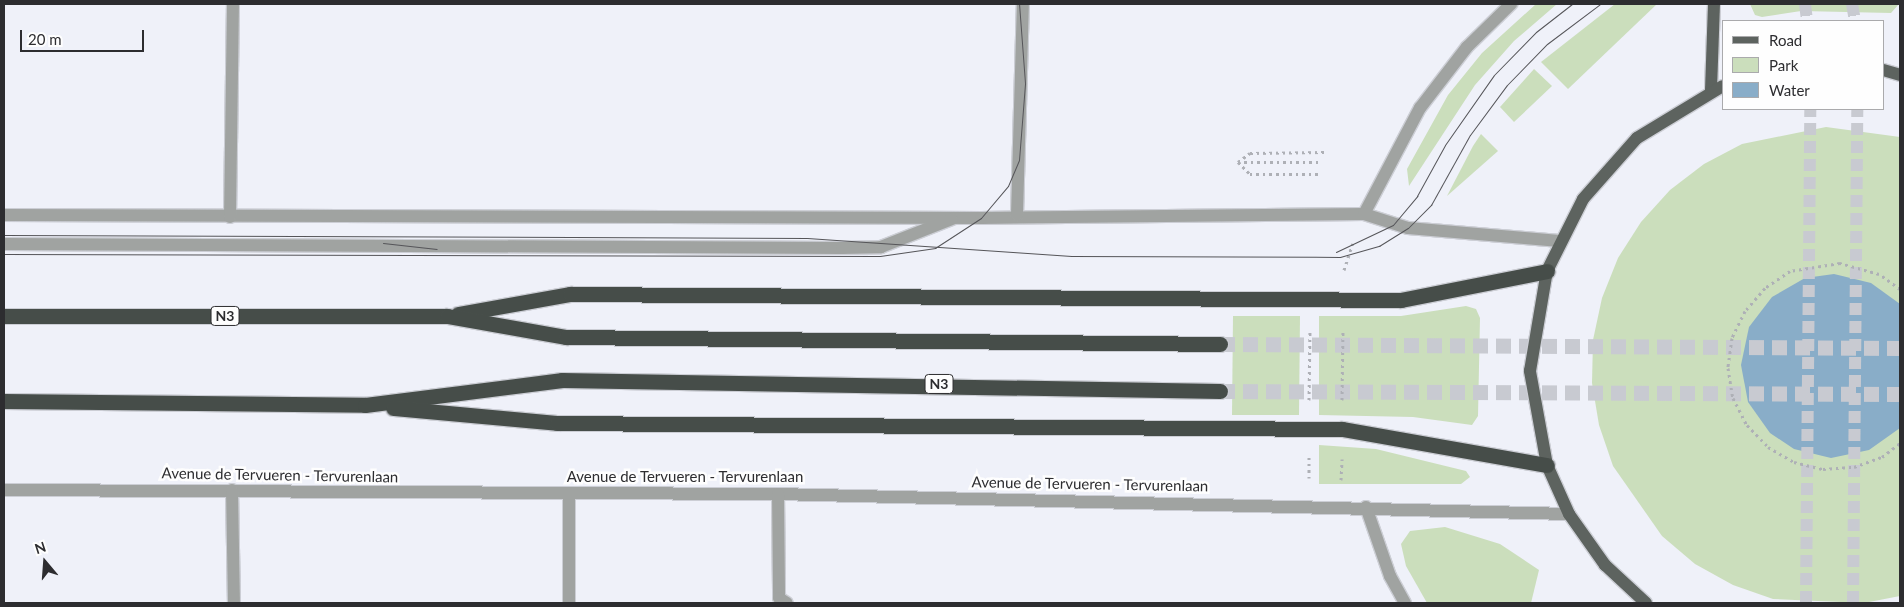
<!DOCTYPE html>
<style>
body{margin:0}
#map{position:relative;width:1904px;height:607px;overflow:hidden;background:#eff1f9;font-family:Lato,sans-serif}
div>[style]{position:absolute}
[style*='--x']{left:calc(var(--x)*1px);top:calc(var(--y)*1px);width:calc(var(--w)*1px);rotate:calc(var(--a)*1deg)}
.green>*{inset:0;background:#cbdebc}
.water>*{inset:0;background:#89adc8}
.major-tunnel>*{height:12px;margin-top:-6px;transform-origin:0;background:repeating-linear-gradient(90deg,#c8cad1 0 12px,transparent 0 18px)}
.highway-tunnel>*{height:15px;margin-top:-7.5px;transform-origin:0;background:repeating-linear-gradient(90deg,#c8cad1 0 15px,transparent 0 23px)}
.path>*{height:3px;margin-top:-1.5px;transform-origin:0;background:repeating-linear-gradient(90deg,#aeb0b6 0 2.5px,transparent 0 6.5px)}
.roads{filter:drop-shadow(1px 0 #ccced5) drop-shadow(-1px 0 #ccced5) drop-shadow(0 1px #ccced5) drop-shadow(0 -1px #ccced5)}
.minor>*{height:12px;margin:-6px;padding:0 6px;transform-origin:6px;border-radius:6px;background:#a0a3a1}
.major>*{height:12px;margin:-6px;padding:0 6px;transform-origin:6px;border-radius:6px;background:#5d635f}
.highway>*{height:15px;margin:-7.5px;padding:0 7.5px;transform-origin:7.5px;border-radius:7.5px;background:#464d49}
.tram>*{height:1px;margin:-0.5px;padding:0 0.5px;transform-origin:0.5px;border-radius:0.5px;background:#555559}
span{translate:-50% -50%;white-space:nowrap;text-align:center;line-height:1.15;-webkit-text-stroke:5px #fefefe;paint-order:stroke}
.shield-label span{padding:1px 4px;background:#fefefe;border:1px solid;border-radius:4px;-webkit-text-stroke-width:0}
.shield-label{font-size:14px;color:#2d2d30;font-weight:700}
.street-label{font-size:15px;color:#2d2d30}
.frame{position:absolute;inset:0;border:5px solid #2d2d30;pointer-events:none}
.legend{position:absolute;left:1722px;top:20px;width:162px;height:90px;box-sizing:border-box;background:#fefefe;border:1px solid #aaaaac;margin:0;padding:6px 9px;list-style:none;font-size:15px;color:#2d2d30}
.legend li{display:flex;align-items:center;gap:10px;height:25px}
.legend b{width:25px;border:1px solid #aaaaac}
.north{position:absolute;left:20px;top:537px;width:50px;height:50px;-webkit-text-stroke:4px #fefefe;paint-order:stroke;rotate:342deg;font-size:14px;font-weight:700;line-height:20px;text-align:center;color:#2d2d30}
.north::after{content:'';display:block;margin:auto;width:18px;height:22px;background:#2d2d30;clip-path:polygon(50% 0,100% 100%,50% 72%,0 100%)}
.scale{position:absolute;left:20px;top:30px;width:124px;height:22px;box-sizing:border-box;border:2px solid #2d2d30;border-top:0;padding-left:6px;font-size:15px;line-height:18px;white-space:nowrap;color:#2d2d30;-webkit-text-stroke:4px #fefefe;paint-order:stroke}
</style>
<div id="map">
<div class="green">
<i style="clip-path:polygon(1536px 4px,1557px 4px,1514px 41px,1475px 85px,1409px 186px,1407px 169px,1448px 95px,1482px 53px)"></i>
<i style="clip-path:polygon(1615px 4px,1657px 4px,1568px 89px,1541px 62px)"></i>
<i style="clip-path:polygon(1750px 4px,1899px 4px,1891px 13px,1801px 11px,1762px 17px,1755px 15px)"></i>
<i style="clip-path:polygon(1534px 69px,1552px 86px,1514px 122px,1500px 107px)"></i>
<i style="clip-path:polygon(1826px 127px,1900px 137px,1900px 596px,1864px 603px,1773px 599px,1733px 585px,1695px 564px,1662px 536px,1613px 466px,1599px 425px,1592px 383px,1593px 340px,1602px 298px,1618px 258px,1641px 222px,1670px 190px,1704px 164px,1742px 144px)"></i>
<i style="clip-path:polygon(1481px 134px,1498px 151px,1447px 196px,1473px 146px)"></i>
<i style="clip-path:polygon(1466px 306px,1476px 309px,1480px 318px,1478px 416px,1472px 425px,1413px 417px,1319px 415px,1319px 316px,1401px 316px)"></i>
<i style="clip-path:polygon(1233px 316px,1300px 316px,1299px 415px,1232px 415px)"></i>
<i style="clip-path:polygon(1319px 445px,1376px 449px,1466px 471px,1470px 477px,1461px 484px,1319px 484px)"></i>
<i style="clip-path:polygon(1445px 527px,1500px 544px,1539px 570px,1531px 603px,1427px 603px,1406px 566px,1401px 544px,1410px 531px)"></i>
</div>
<div class="water">
<i style="clip-path:polygon(1834px 274px,1871px 283px,1900px 304px,1900px 428px,1869px 450px,1831px 458px,1794px 449px,1770px 433px,1748px 402px,1741px 365px,1749px 327px,1772px 297px,1805px 278px)"></i>
</div>
<div class="major-tunnel">
<i style="--x:1805;--y:4;--w:17;--a:83"></i>
<i style="--x:1852;--y:4;--w:17;--a:80"></i>
<i style="--x:1806;--y:603;--w:494;--a:-89.5"></i>
<i style="--x:1853;--y:603;--w:494;--a:-89.5"></i>
</div>
<div class="highway-tunnel">
<i style="--x:1220;--y:344;--w:680;--a:0.34"></i>
<i style="--x:1220;--y:391;--w:680;--a:0.25"></i>
</div>
<div class="path">
<i style="--x:1238;--y:162;--w:15;--a:-37"></i>
<i style="--x:1250;--y:153;--w:74;--a:-0.8"></i>
<i style="--x:1238;--y:162;--w:17;--a:45"></i>
<i style="--x:1250;--y:174;--w:71;--a:0"></i>
<i style="--x:1238;--y:162;--w:84;--a:0"></i>
<i style="--x:1344;--y:270;--w:28;--a:-72"></i>
<i style="--x:1900;--y:289;--w:26;--a:-144"></i>
<i style="--x:1879;--y:274;--w:41;--a:-164.2"></i>
<i style="--x:1840;--y:263;--w:51;--a:170.9"></i>
<i style="--x:1790;--y:271;--w:30;--a:146"></i>
<i style="--x:1765;--y:288;--w:30;--a:131"></i>
<i style="--x:1745;--y:311;--w:30;--a:116"></i>
<i style="--x:1732;--y:338;--w:30;--a:98"></i>
<i style="--x:1728;--y:368;--w:30;--a:81"></i>
<i style="--x:1733;--y:398;--w:30;--a:63"></i>
<i style="--x:1747;--y:425;--w:30;--a:46"></i>
<i style="--x:1768;--y:447;--w:30;--a:30"></i>
<i style="--x:1794;--y:462;--w:30;--a:14"></i>
<i style="--x:1823;--y:469;--w:31;--a:-4"></i>
<i style="--x:1854;--y:467;--w:30;--a:-20"></i>
<i style="--x:1882;--y:457;--w:23;--a:-38"></i>
<i style="--x:1309;--y:400;--w:71;--a:-89.2"></i>
<i style="--x:1342;--y:400;--w:71;--a:-89.2"></i>
<i style="--x:1309;--y:457;--w:21;--a:90"></i>
<i style="--x:1341;--y:480;--w:21;--a:-87"></i>
</div>
<div class="roads">
<div class="minor">
<i style="--x:1364;--y:214;--w:120;--a:-62.2"></i>
<i style="--x:1420;--y:108;--w:77;--a:-52.4"></i>
<i style="--x:1467;--y:47;--w:62;--a:-44.3"></i>
<i style="--x:4;--y:215;--w:977;--a:0.18"></i>
<i style="--x:981;--y:218;--w:383;--a:-0.6"></i>
<i style="--x:1364;--y:214;--w:46;--a:17.7"></i>
<i style="--x:1408;--y:228;--w:152;--a:4.9"></i>
<i style="--x:1017;--y:215;--w:211;--a:-88.4"></i>
<i style="--x:230;--y:217;--w:213;--a:-89.2"></i>
<i style="--x:4;--y:244;--w:838;--a:0.27"></i>
<i style="--x:842;--y:248;--w:39;--a:-1"></i>
<i style="--x:881;--y:247;--w:76;--a:-21.5"></i>
<i style="--x:4;--y:490;--w:774;--a:0.3"></i>
<i style="--x:778;--y:494;--w:791;--a:1.45"></i>
<i style="--x:232;--y:490;--w:113;--a:89"></i>
<i style="--x:778;--y:494;--w:104;--a:89.4"></i>
<i style="--x:779;--y:598;--w:9;--a:32"></i>
<i style="--x:1366;--y:507;--w:73;--a:70.8"></i>
<i style="--x:1390;--y:576;--w:31;--a:61"></i>
<i style="--x:569;--y:603;--w:109;--a:-90"></i>
</div>
<div class="major">
<i style="--x:1883;--y:70;--w:18;--a:16"></i>
<i style="--x:1711;--y:90;--w:86;--a:-88"></i>
<i style="--x:1646;--y:603;--w:56;--a:-137.2"></i>
<i style="--x:1605;--y:565;--w:62;--a:-125.2"></i>
<i style="--x:1569;--y:514;--w:54;--a:-114.2"></i>
<i style="--x:1547;--y:465;--w:96;--a:-100.3"></i>
<i style="--x:1530;--y:371;--w:101;--a:-80.4"></i>
<i style="--x:1547;--y:271;--w:80;--a:-63.4"></i>
<i style="--x:1583;--y:199;--w:81;--a:-48.5"></i>
<i style="--x:1637;--y:138;--w:100;--a:-31.2"></i>
</div>
<div class="highway">
<i style="--x:458;--y:314;--w:114;--a:-10.1"></i>
<i style="--x:570;--y:294;--w:831;--a:0.41"></i>
<i style="--x:1401;--y:300;--w:149;--a:-11.2"></i>
<i style="--x:4;--y:316;--w:443;--a:0"></i>
<i style="--x:447;--y:316;--w:121;--a:10"></i>
<i style="--x:566;--y:337;--w:654;--a:0.61"></i>
<i style="--x:4;--y:401;--w:361;--a:0.6"></i>
<i style="--x:365;--y:405;--w:199;--a:-7.2"></i>
<i style="--x:562;--y:380;--w:658;--a:0.96"></i>
<i style="--x:393;--y:408;--w:165;--a:5.2"></i>
<i style="--x:557;--y:423;--w:785;--a:0.44"></i>
<i style="--x:1342;--y:429;--w:208;--a:10"></i>
</div>
</div>
<div class="tram">
<i style="--x:4;--y:235;--w:803;--a:0.21"></i>
<i style="--x:807;--y:238;--w:265;--a:3.9"></i>
<i style="--x:1071;--y:256;--w:269;--a:0.2"></i>
<i style="--x:1340;--y:257;--w:41;--a:-15.8"></i>
<i style="--x:1379;--y:246;--w:34;--a:-32"></i>
<i style="--x:1408;--y:228;--w:33;--a:-45"></i>
<i style="--x:1431;--y:205;--w:80;--a:-60.9"></i>
<i style="--x:1470;--y:135;--w:62;--a:-53.5"></i>
<i style="--x:1507;--y:85;--w:57;--a:-45.7"></i>
<i style="--x:1547;--y:44;--w:66;--a:-37"></i>
<i style="--x:383;--y:243;--w:54;--a:6.3"></i>
<i style="--x:1336;--y:252;--w:63;--a:-25.3"></i>
<i style="--x:1393;--y:225;--w:38;--a:-50"></i>
<i style="--x:1417;--y:196;--w:58;--a:-61.2"></i>
<i style="--x:1445;--y:145;--w:85;--a:-55"></i>
<i style="--x:1494;--y:75;--w:60;--a:-45.7"></i>
<i style="--x:1536;--y:32;--w:46;--a:-37.9"></i>
<i style="--x:4;--y:254;--w:876;--a:0.13"></i>
<i style="--x:880;--y:256;--w:56;--a:-8.3"></i>
<i style="--x:935;--y:248;--w:55;--a:-33.1"></i>
<i style="--x:981;--y:218;--w:42;--a:-49.8"></i>
<i style="--x:1008;--y:186;--w:28;--a:-67"></i>
<i style="--x:1019;--y:160;--w:77;--a:-85.5"></i>
<i style="--x:1025;--y:83;--w:79;--a:-94.3"></i>
</div>
<div class="shield-label">
<span style="left:225px;top:316px">N3</span>
<span style="left:939px;top:384px">N3</span>
</div>
<div class="street-label">
<span style="left:280px;top:475px;rotate:1deg">Avenue de Tervueren - Tervurenlaan</span>
<span style="left:685px;top:477px">Avenue de Tervueren - Tervurenlaan</span>
<span style="left:1090px;top:484px;rotate:1deg">Avenue de Tervueren - Tervurenlaan</span>
</div>
<div class="frame"></div>
<ul class="legend">
<li><b style="height:6px;background:#5d635f"></b>Road</li>
<li><b style="height:14px;background:#cbdebc"></b>Park</li>
<li><b style="height:14px;background:#89adc8"></b>Water</li>
</ul>
<div class="north">N</div>
<div class="scale">20 m</div>
</div>
